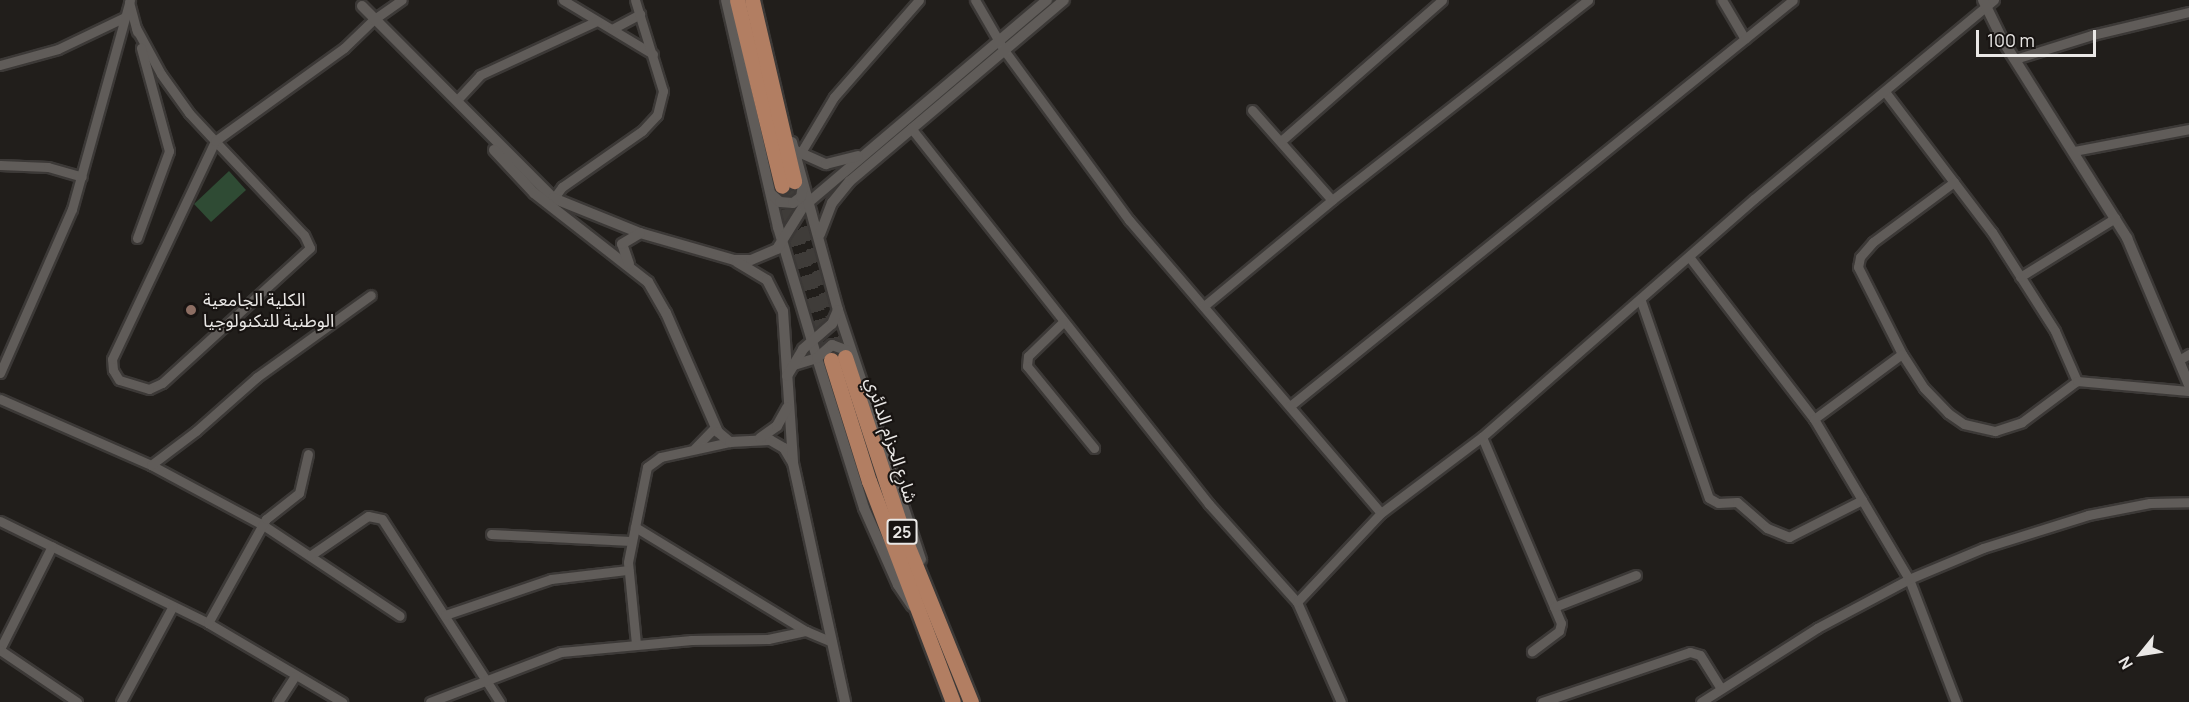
<!DOCTYPE html>
<meta charset="utf-8">
<style>
body{margin:0}
#map{position:relative;width:2189px;height:702px;overflow:hidden;background:#211e1b;font-family:Manrope,"Noto Sans Arabic",sans-serif}
div>[style]{position:absolute}
[style*='--x']{left:calc(var(--x)*1px);top:calc(var(--y)*1px);width:calc(var(--w)*1px);rotate:calc(var(--a)*1deg)}
.green>*{inset:0;background:#2f4b34}
.trunk-tunnel>*{height:15px;margin-top:-7.5px;transform-origin:0;background:repeating-linear-gradient(90deg,#3f3c39 0 15px,transparent 0 23px)}
.roads{filter:drop-shadow(2px 0 #3c3937) drop-shadow(-2px 0 #3c3937) drop-shadow(0 2px #3c3937) drop-shadow(0 -2px #3c3937)}
.minor>*{height:9px;margin:-4.5px;padding:0 4.5px;transform-origin:4.5px;border-radius:4.5px;background:#605c59}
.tertiary>*{height:10px;margin:-5px;padding:0 5px;transform-origin:5px;border-radius:5px;background:#605c59}
.trunk>*{height:15px;margin:-7.5px;padding:0 7.5px;transform-origin:7.5px;border-radius:7.5px;background:#b27e62}
.dots>*{width:16px;height:16px;translate:-50% -50%;box-sizing:border-box;border:3px solid #181412;border-radius:50%}
span{translate:-50% -50%;white-space:nowrap;text-align:center;line-height:1.15;-webkit-text-stroke:4.5px #181412;paint-order:stroke}
.shield-label span{padding:2px 4px;background:#181412;border:2px solid;border-radius:4px;-webkit-text-stroke-width:0}
.shield-label{font-size:16px;color:#eae8e6;font-weight:700}
.poi-label{font-size:18px;color:#eae8e6}
.left{translate:0 -50%;text-align:left}
.street-label{font-size:18px;color:#eae8e6}
.north{position:absolute;left:2111px;top:624px;width:60px;height:60px;-webkit-text-stroke:4px #181412;paint-order:stroke;rotate:240deg;font-size:16px;font-weight:700;line-height:24px;text-align:center;color:#eae8e6}
.north::after{content:'';display:block;margin:auto;width:21px;height:27px;background:#eae8e6;clip-path:polygon(50% 0,100% 100%,50% 72%,0 100%)}
.scale{position:absolute;left:1976px;top:30px;width:120px;height:27px;box-sizing:border-box;border:3px solid #eae8e6;border-top:0;padding-left:8px;font-size:18px;line-height:21px;white-space:nowrap;color:#eae8e6;-webkit-text-stroke:4px #181412;paint-order:stroke}
</style>
<div id="map">
<div class="green">
<i style="clip-path:polygon(229px 171px,246px 190px,211px 222px,194px 204px)"></i>
</div>
<div class="trunk-tunnel">
<i style="--x:794;--y:181;--w:183;--a:73.8"></i>
<i style="--x:782;--y:186;--w:181;--a:74.3"></i>
</div>
<div class="roads">
<div class="minor">
<i style="--x:563;--y:0;--w:105;--a:31"></i>
<i style="--x:975;--y:0;--w:58;--a:59.9"></i>
<i style="--x:1004;--y:50;--w:211;--a:53.7"></i>
<i style="--x:1129;--y:220;--w:386;--a:49.3"></i>
<i style="--x:1722;--y:0;--w:45;--a:59.5"></i>
<i style="--x:129;--y:2;--w:31;--a:75"></i>
<i style="--x:136;--y:28;--w:52;--a:61.5"></i>
<i style="--x:161;--y:74;--w:48;--a:54.3"></i>
<i style="--x:189;--y:113;--w:38;--a:47"></i>
<i style="--x:215;--y:141;--w:129;--a:46.6"></i>
<i style="--x:304;--y:235;--w:14;--a:65"></i>
<i style="--x:310;--y:248;--w:200;--a:137.6"></i>
<i style="--x:162;--y:383;--w:14;--a:155"></i>
<i style="--x:149;--y:389;--w:31;--a:-163"></i>
<i style="--x:119;--y:380;--w:12;--a:-121"></i>
<i style="--x:113;--y:370;--w:11;--a:-95"></i>
<i style="--x:112;--y:359;--w:241;--a:-64.7"></i>
<i style="--x:215;--y:141;--w:159;--a:-35.8"></i>
<i style="--x:344;--y:48;--w:40;--a:-44"></i>
<i style="--x:373;--y:20;--w:35;--a:-35"></i>
<i style="--x:612;--y:29;--w:32;--a:-28"></i>
<i style="--x:2015;--y:59;--w:81;--a:-17.3"></i>
<i style="--x:2092;--y:35;--w:100;--a:-13.3"></i>
<i style="--x:0;--y:65;--w:60;--a:-15.4"></i>
<i style="--x:58;--y:49;--w:74;--a:-25.5"></i>
<i style="--x:1886;--y:93;--w:175;--a:52.7"></i>
<i style="--x:1992;--y:232;--w:117;--a:57.5"></i>
<i style="--x:2055;--y:331;--w:55;--a:66.3"></i>
<i style="--x:457;--y:100;--w:34;--a:-47"></i>
<i style="--x:480;--y:75;--w:129;--a:-24.8"></i>
<i style="--x:1252;--y:110;--w:120;--a:48.4"></i>
<i style="--x:911;--y:128;--w:480;--a:51.6"></i>
<i style="--x:1209;--y:504;--w:132;--a:48.1"></i>
<i style="--x:1297;--y:602;--w:109;--a:66.3"></i>
<i style="--x:1281;--y:141;--w:214;--a:-41.2"></i>
<i style="--x:2074;--y:151;--w:117;--a:-10.8"></i>
<i style="--x:800;--y:154;--w:66;--a:-59.2"></i>
<i style="--x:834;--y:97;--w:129;--a:-48.8"></i>
<i style="--x:0;--y:165;--w:48;--a:2.4"></i>
<i style="--x:48;--y:167;--w:35;--a:16"></i>
<i style="--x:1954;--y:182;--w:101;--a:143.5"></i>
<i style="--x:1873;--y:242;--w:20;--a:131"></i>
<i style="--x:1860;--y:257;--w:10;--a:101"></i>
<i style="--x:1858;--y:267;--w:97;--a:63.2"></i>
<i style="--x:1902;--y:354;--w:40;--a:57.1"></i>
<i style="--x:1924;--y:388;--w:35;--a:46"></i>
<i style="--x:1948;--y:413;--w:19;--a:35"></i>
<i style="--x:1964;--y:424;--w:32;--a:13"></i>
<i style="--x:1995;--y:431;--w:28;--a:-18"></i>
<i style="--x:2022;--y:422;--w:69;--a:-36.7"></i>
<i style="--x:2077;--y:381;--w:112;--a:5.1"></i>
<i style="--x:551;--y:202;--w:19;--a:-54"></i>
<i style="--x:562;--y:187;--w:98;--a:-35"></i>
<i style="--x:642;--y:131;--w:22;--a:-47"></i>
<i style="--x:657;--y:115;--w:25;--a:-76"></i>
<i style="--x:663;--y:91;--w:95;--a:-107.1"></i>
<i style="--x:137;--y:238;--w:93;--a:-69.8"></i>
<i style="--x:169;--y:151;--w:107;--a:-105.2"></i>
<i style="--x:1690;--y:258;--w:203;--a:52.4"></i>
<i style="--x:1814;--y:419;--w:186;--a:59.3"></i>
<i style="--x:1909;--y:579;--w:132;--a:69.1"></i>
<i style="--x:2020;--y:277;--w:112;--a:-31.8"></i>
<i style="--x:1641;--y:301;--w:208;--a:71"></i>
<i style="--x:1709;--y:498;--w:10;--a:29"></i>
<i style="--x:1718;--y:503;--w:19;--a:-3"></i>
<i style="--x:1737;--y:502;--w:40;--a:41"></i>
<i style="--x:1767;--y:528;--w:24;--a:22"></i>
<i style="--x:1789;--y:537;--w:82;--a:-26.9"></i>
<i style="--x:1204;--y:306;--w:166;--a:-39.6"></i>
<i style="--x:1332;--y:200;--w:325;--a:-38"></i>
<i style="--x:1063;--y:322;--w:49;--a:135.8"></i>
<i style="--x:1028;--y:356;--w:10;--a:96"></i>
<i style="--x:1027;--y:366;--w:106;--a:50.7"></i>
<i style="--x:2179;--y:360;--w:12;--a:-31"></i>
<i style="--x:0;--y:373;--w:179;--a:-66.3"></i>
<i style="--x:72;--y:209;--w:217;--a:-74.5"></i>
<i style="--x:0;--y:399;--w:165;--a:23.6"></i>
<i style="--x:151;--y:465;--w:127;--a:28.2"></i>
<i style="--x:263;--y:525;--w:164;--a:33.6"></i>
<i style="--x:1290;--y:406;--w:646;--a:-38.91"></i>
<i style="--x:1814;--y:419;--w:109;--a:-36.5"></i>
<i style="--x:1482;--y:437;--w:202;--a:67"></i>
<i style="--x:1561;--y:623;--w:8;--a:104"></i>
<i style="--x:1559;--y:631;--w:34;--a:143"></i>
<i style="--x:695;--y:448;--w:28;--a:-46"></i>
<i style="--x:151;--y:465;--w:56;--a:-37.1"></i>
<i style="--x:196;--y:431;--w:81;--a:-41.5"></i>
<i style="--x:257;--y:377;--w:140;--a:-35.7"></i>
<i style="--x:0;--y:521;--w:232;--a:26.1"></i>
<i style="--x:208;--y:623;--w:156;--a:30.5"></i>
<i style="--x:635;--y:527;--w:200;--a:31.3"></i>
<i style="--x:491;--y:534;--w:140;--a:2.9"></i>
<i style="--x:311;--y:555;--w:69;--a:-34.4"></i>
<i style="--x:368;--y:516;--w:14;--a:12"></i>
<i style="--x:382;--y:519;--w:218;--a:57.2"></i>
<i style="--x:1297;--y:602;--w:122;--a:-46.7"></i>
<i style="--x:1381;--y:513;--w:126;--a:-37"></i>
<i style="--x:1482;--y:437;--w:361;--a:-41.2"></i>
<i style="--x:1754;--y:199;--w:312;--a:-39.7"></i>
<i style="--x:1554;--y:607;--w:88;--a:-21.3"></i>
<i style="--x:445;--y:615;--w:112;--a:-18.8"></i>
<i style="--x:551;--y:579;--w:78;--a:-6.7"></i>
<i style="--x:208;--y:623;--w:119;--a:-60.9"></i>
<i style="--x:266;--y:519;--w:42;--a:-38.2"></i>
<i style="--x:299;--y:493;--w:40;--a:-77"></i>
<i style="--x:636;--y:644;--w:82;--a:-95.6"></i>
<i style="--x:628;--y:562;--w:97;--a:-78.7"></i>
<i style="--x:647;--y:467;--w:17;--a:-36"></i>
<i style="--x:661;--y:457;--w:71;--a:-12.3"></i>
<i style="--x:0;--y:649;--w:115;--a:-63.2"></i>
<i style="--x:0;--y:650;--w:93;--a:34"></i>
<i style="--x:121;--y:702;--w:109;--a:-61.6"></i>
<i style="--x:278;--y:702;--w:31;--a:-57"></i>
<i style="--x:430;--y:702;--w:140;--a:-20.9"></i>
<i style="--x:561;--y:652;--w:131;--a:-5.3"></i>
<i style="--x:691;--y:640;--w:77;--a:-0.7"></i>
<i style="--x:768;--y:639;--w:39;--a:-12"></i>
<i style="--x:806;--y:631;--w:28;--a:23"></i>
<i style="--x:1542;--y:702;--w:156;--a:-18.7"></i>
<i style="--x:1690;--y:652;--w:10;--a:17"></i>
<i style="--x:1700;--y:655;--w:39;--a:58"></i>
<i style="--x:1701;--y:702;--w:138;--a:-32.5"></i>
<i style="--x:1817;--y:628;--w:104;--a:-28"></i>
<i style="--x:1909;--y:579;--w:80;--a:-22.7"></i>
<i style="--x:1983;--y:548;--w:110;--a:-17.4"></i>
<i style="--x:2088;--y:515;--w:63;--a:-11"></i>
<i style="--x:2150;--y:503;--w:39;--a:-1"></i>
</div>
<div class="tertiary">
<i style="--x:726;--y:0;--w:233;--a:77.1"></i>
<i style="--x:778;--y:227;--w:137;--a:73.4"></i>
<i style="--x:817;--y:358;--w:157;--a:72.6"></i>
<i style="--x:864;--y:508;--w:84;--a:66.2"></i>
<i style="--x:898;--y:585;--w:25;--a:56"></i>
<i style="--x:1983;--y:0;--w:46;--a:64"></i>
<i style="--x:2003;--y:41;--w:233;--a:57.8"></i>
<i style="--x:2127;--y:238;--w:160;--a:67.1"></i>
<i style="--x:362;--y:6;--w:271;--a:45.1"></i>
<i style="--x:553;--y:198;--w:94;--a:21.9"></i>
<i style="--x:640;--y:233;--w:98;--a:16"></i>
<i style="--x:734;--y:260;--w:17;--a:0"></i>
<i style="--x:751;--y:260;--w:28;--a:-23"></i>
<i style="--x:777;--y:249;--w:49;--a:-58.2"></i>
<i style="--x:803;--y:207;--w:320;--a:-40.3"></i>
<i style="--x:792;--y:142;--w:174;--a:74.7"></i>
<i style="--x:838;--y:310;--w:263;--a:71.6"></i>
<i style="--x:494;--y:150;--w:59;--a:47.1"></i>
<i style="--x:534;--y:193;--w:145;--a:38"></i>
<i style="--x:648;--y:282;--w:36;--a:60"></i>
<i style="--x:666;--y:313;--w:130;--a:66.4"></i>
<i style="--x:718;--y:432;--w:16;--a:40"></i>
<i style="--x:730;--y:442;--w:40;--a:-2.9"></i>
<i style="--x:770;--y:440;--w:16;--a:30"></i>
<i style="--x:784;--y:448;--w:17;--a:59"></i>
<i style="--x:794;--y:150;--w:35;--a:24"></i>
<i style="--x:826;--y:164;--w:33;--a:-14"></i>
<i style="--x:771;--y:194;--w:12;--a:42"></i>
<i style="--x:780;--y:202;--w:13;--a:4"></i>
<i style="--x:793;--y:203;--w:10;--a:-37"></i>
<i style="--x:801;--y:197;--w:11;--a:-80"></i>
<i style="--x:820;--y:234;--w:33;--a:-69"></i>
<i style="--x:832;--y:203;--w:28;--a:-51"></i>
<i style="--x:850;--y:181;--w:280;--a:-40.2"></i>
<i style="--x:737;--y:262;--w:35;--a:31"></i>
<i style="--x:767;--y:280;--w:35;--a:63"></i>
<i style="--x:783;--y:311;--w:152;--a:86.2"></i>
<i style="--x:793;--y:463;--w:245;--a:77.7"></i>
<i style="--x:629;--y:264;--w:21;--a:-109"></i>
<i style="--x:622;--y:244;--w:21;--a:-31"></i>
<i style="--x:794;--y:365;--w:24;--a:-17"></i>
<i style="--x:817;--y:358;--w:20;--a:-41"></i>
<i style="--x:832;--y:345;--w:20;--a:20"></i>
<i style="--x:787;--y:376;--w:31;--a:-59"></i>
<i style="--x:803;--y:349;--w:38;--a:-41"></i>
<i style="--x:832;--y:324;--w:15;--a:-67"></i>
<i style="--x:760;--y:438;--w:21;--a:-35"></i>
<i style="--x:777;--y:426;--w:21;--a:-61"></i>
</div>
<div class="trunk">
<i style="--x:737;--y:0;--w:191;--a:76.4"></i>
<i style="--x:752;--y:0;--w:186;--a:76.9"></i>
<i style="--x:845;--y:357;--w:195;--a:71.8"></i>
<i style="--x:906;--y:542;--w:173;--a:67.9"></i>
<i style="--x:831;--y:360;--w:127;--a:72.6"></i>
<i style="--x:869;--y:481;--w:236;--a:69.2"></i>
</div>
</div>
<div class="dots">
<i style="left:191px;top:310px;background:#8d6e63"></i>
</div>
<div class="shield-label">
<span style="left:902px;top:532px">25</span>
</div>
<div class="poi-label">
<span class="left" style="left:203px;top:310px">الكلية الجامعية<br>الوطنية للتكنولوجيا</span>
</div>
<div class="street-label">
<span style="left:892px;top:440px;rotate:72deg">شارع الحزام الدائري</span>
</div>
<div class="north">N</div>
<div class="scale">100 m</div>
</div>
